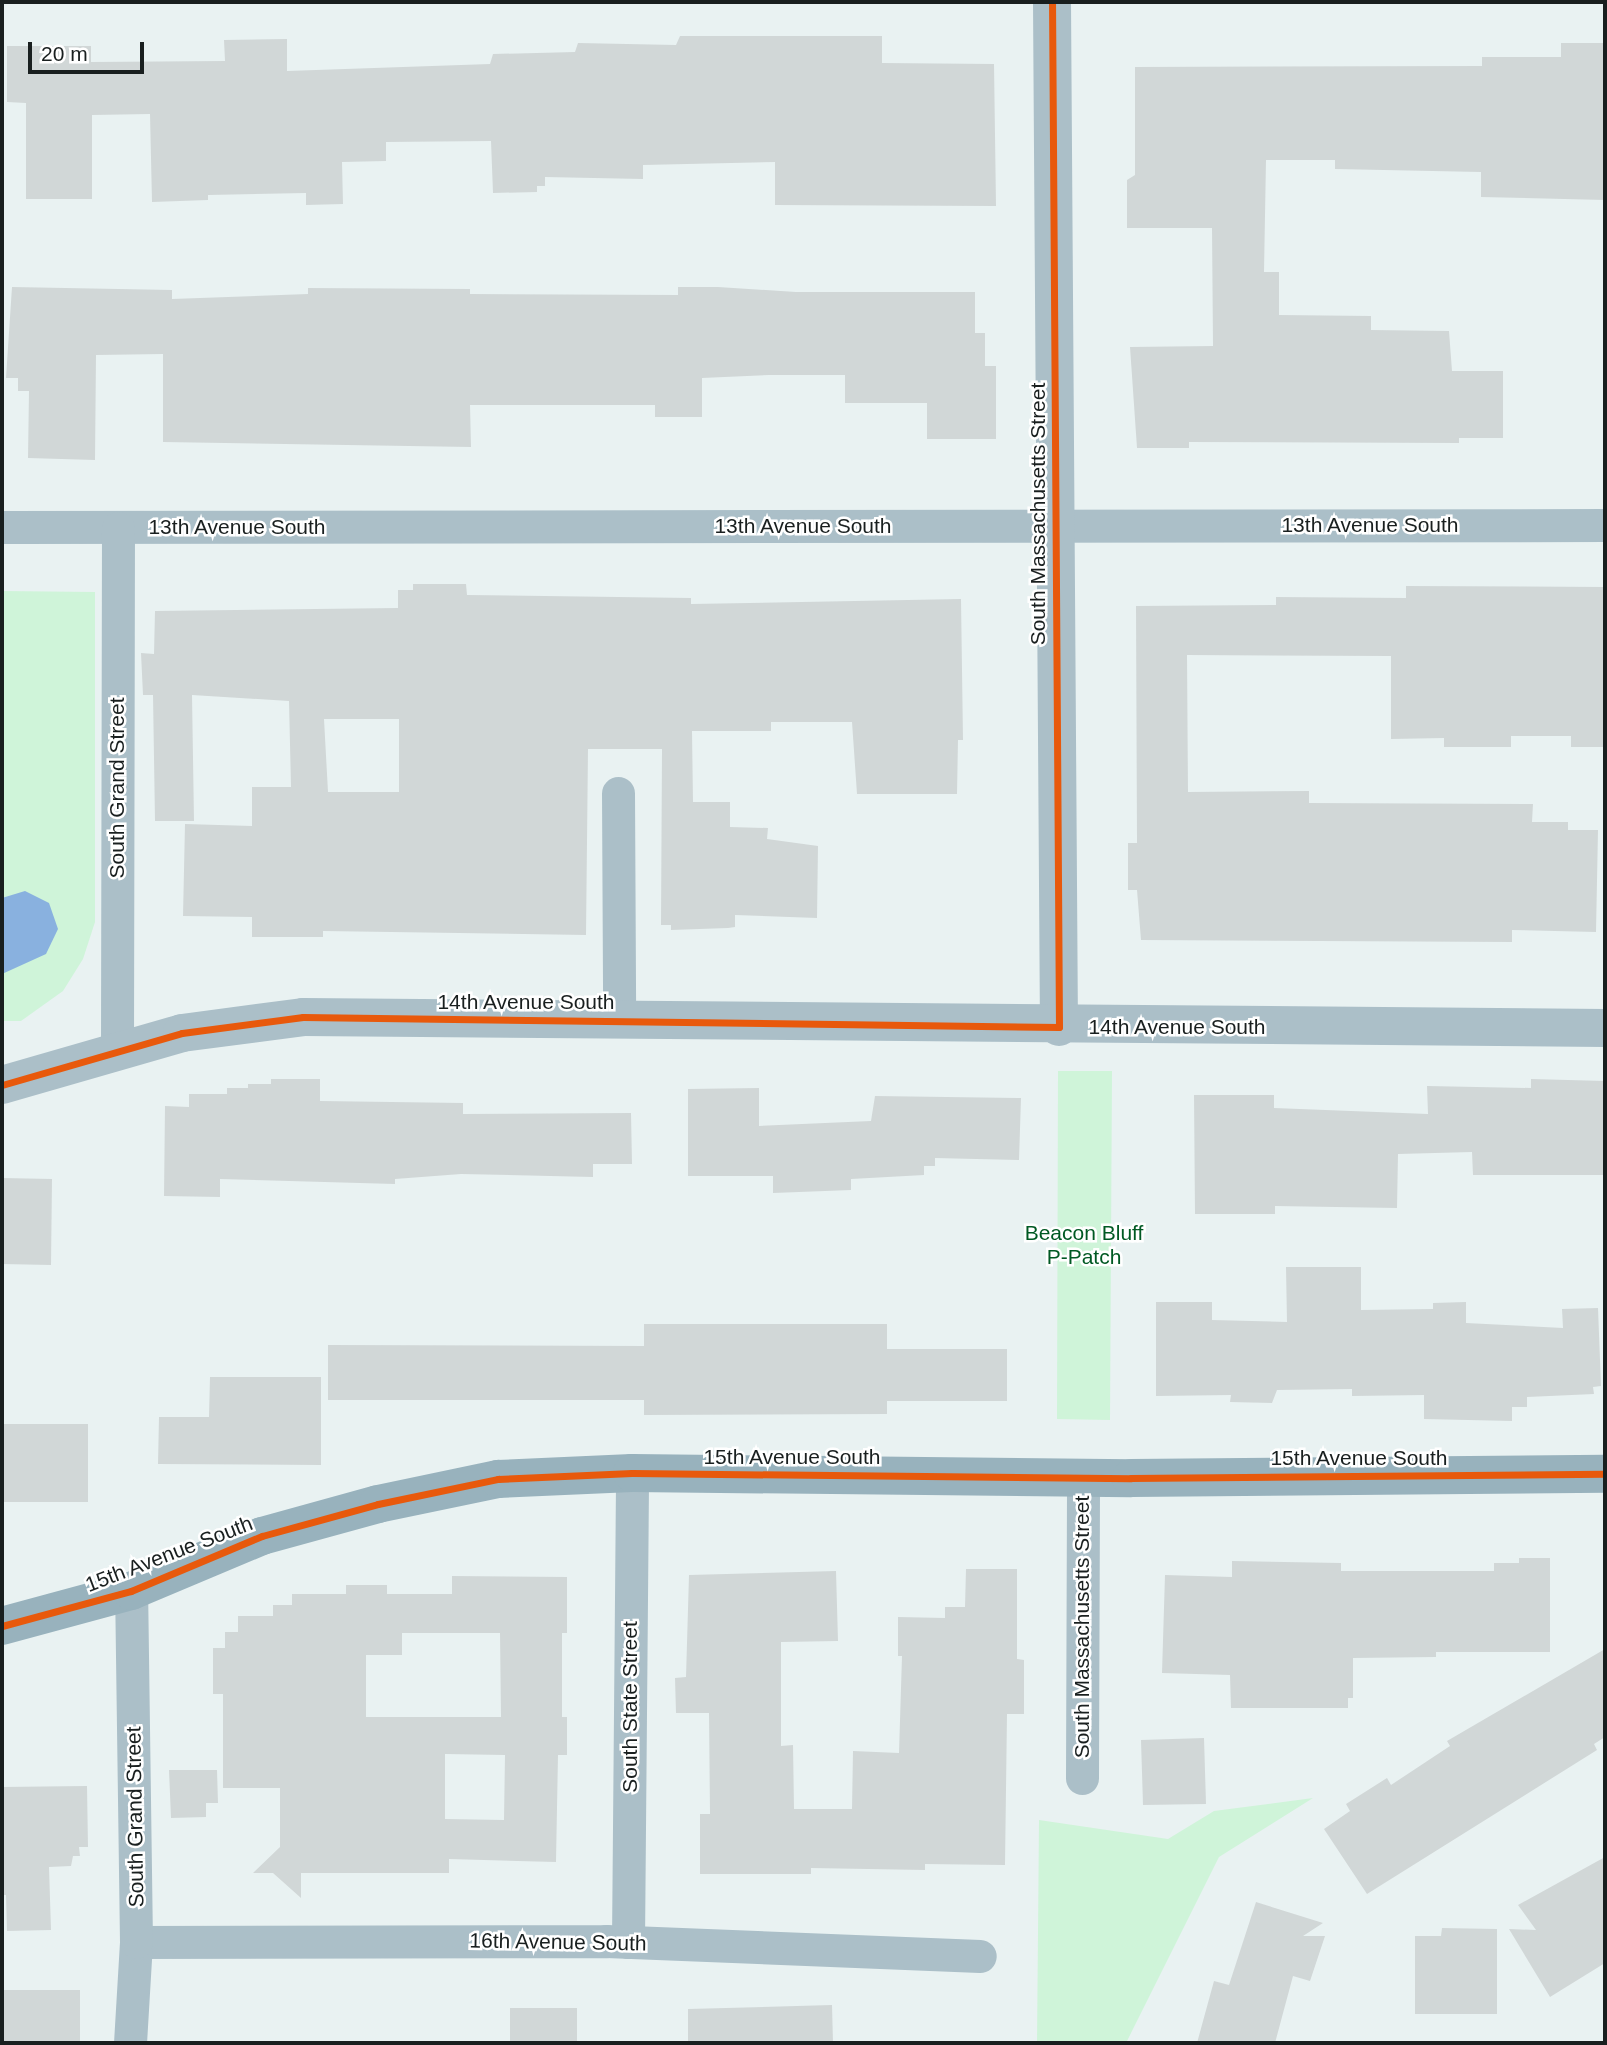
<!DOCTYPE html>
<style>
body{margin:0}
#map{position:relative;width:1607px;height:2045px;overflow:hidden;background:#e9f2f2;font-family:Helvetica,sans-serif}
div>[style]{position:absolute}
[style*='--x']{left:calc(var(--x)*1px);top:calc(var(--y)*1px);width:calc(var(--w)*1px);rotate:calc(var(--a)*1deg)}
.green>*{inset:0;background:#cff4d9}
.water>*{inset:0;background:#89b1df}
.building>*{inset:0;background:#d1d7d7}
.minor>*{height:33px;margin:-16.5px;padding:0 16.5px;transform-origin:16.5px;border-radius:16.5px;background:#abbfc8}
.tertiary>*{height:38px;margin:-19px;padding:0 19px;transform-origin:19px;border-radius:19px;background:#abbfc8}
.secondary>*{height:38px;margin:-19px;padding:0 19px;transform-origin:19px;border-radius:19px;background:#98b2bd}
.cycleway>*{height:7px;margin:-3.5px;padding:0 3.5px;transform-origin:3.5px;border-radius:3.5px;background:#e8590c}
span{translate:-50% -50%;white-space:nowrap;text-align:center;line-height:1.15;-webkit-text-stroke:5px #fff;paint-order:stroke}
.street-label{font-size:21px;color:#191f1f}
.park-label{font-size:21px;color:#005923}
.frame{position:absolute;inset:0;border:4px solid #191f1f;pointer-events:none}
.scale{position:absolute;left:28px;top:42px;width:116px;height:32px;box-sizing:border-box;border:4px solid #191f1f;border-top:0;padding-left:9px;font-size:21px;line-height:24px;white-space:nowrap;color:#191f1f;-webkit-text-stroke:5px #fff;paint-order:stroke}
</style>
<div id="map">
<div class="green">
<i style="clip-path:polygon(2px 591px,95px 592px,95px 922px,83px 959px,63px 991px,21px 1021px,2px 1021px)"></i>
<i style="clip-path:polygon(1058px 1071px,1112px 1071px,1110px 1420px,1057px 1419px)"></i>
<i style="clip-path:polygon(1313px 1798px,1219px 1857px,1126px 2043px,1037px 2043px,1039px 1820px,1168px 1839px,1214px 1811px)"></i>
</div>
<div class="water">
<i style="clip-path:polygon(25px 891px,49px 903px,58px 929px,46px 954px,2px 974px,2px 898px)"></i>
</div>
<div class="building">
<i style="clip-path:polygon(680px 36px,882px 36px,882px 63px,994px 64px,996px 206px,775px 205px,775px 162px,643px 165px,643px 179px,545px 177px,545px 186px,537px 186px,537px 192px,493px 193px,491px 141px,386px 142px,386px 161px,342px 162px,343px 204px,306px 205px,306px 193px,208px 195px,208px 200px,152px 202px,150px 114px,92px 115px,92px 199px,26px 199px,26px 103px,7px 102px,7px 46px,91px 46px,91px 62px,225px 61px,224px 40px,287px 39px,287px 71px,490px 64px,493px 54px,575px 52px,578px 43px,676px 45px)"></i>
<i style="clip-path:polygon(1561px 43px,1605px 43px,1605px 200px,1481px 197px,1481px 172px,1335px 169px,1335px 160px,1266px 160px,1264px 272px,1279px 272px,1279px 315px,1371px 316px,1371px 330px,1449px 331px,1452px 371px,1503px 371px,1503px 438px,1459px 438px,1459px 443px,1189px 442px,1189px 448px,1137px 448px,1130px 347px,1213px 346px,1212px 228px,1127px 228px,1127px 180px,1135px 175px,1135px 67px,1482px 66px,1482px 57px,1561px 57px)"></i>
<i style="clip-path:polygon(12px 287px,172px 290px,172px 299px,308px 294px,308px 288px,470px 289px,470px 294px,678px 295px,678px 287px,718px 287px,796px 292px,975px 292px,975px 333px,985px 333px,985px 366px,996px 366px,996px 439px,927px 439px,927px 403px,845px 403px,845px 375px,769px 375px,702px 378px,702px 417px,655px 417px,655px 405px,470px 405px,471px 447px,163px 442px,163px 354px,96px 355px,95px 460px,28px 458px,29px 391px,18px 391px,18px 378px,6px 378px)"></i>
<i style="clip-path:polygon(evenodd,413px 584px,466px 584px,467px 595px,691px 598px,691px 604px,961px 599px,963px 740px,958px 740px,957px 794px,857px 794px,852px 722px,771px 722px,771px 731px,692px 731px,693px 802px,730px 802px,730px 827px,768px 828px,767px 839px,818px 846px,817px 918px,735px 915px,735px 927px,728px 928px,671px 930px,671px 925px,661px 925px,662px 749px,588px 749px,586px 935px,323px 931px,323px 937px,252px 937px,252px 917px,183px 916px,185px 824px,252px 826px,252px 787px,291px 787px,289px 701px,192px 695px,194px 821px,155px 821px,153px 695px,143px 695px,141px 653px,154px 654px,155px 611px,398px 608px,398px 590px,413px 590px,413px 584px,324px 719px,399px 719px,399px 792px,328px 792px,324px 719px)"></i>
<i style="clip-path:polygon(1406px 586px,1605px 587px,1605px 747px,1571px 747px,1571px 736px,1511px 736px,1511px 747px,1444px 747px,1444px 738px,1391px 739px,1391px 656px,1187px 655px,1188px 792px,1309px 791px,1309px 803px,1533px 804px,1532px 822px,1568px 822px,1568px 830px,1598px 830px,1596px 932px,1512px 930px,1512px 942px,1141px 940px,1137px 890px,1128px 890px,1128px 843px,1137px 843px,1136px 606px,1276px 605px,1276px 597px,1406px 598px)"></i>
<i style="clip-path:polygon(271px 1079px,320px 1079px,320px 1101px,463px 1103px,463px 1114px,631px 1113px,632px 1164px,593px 1164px,593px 1177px,461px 1174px,395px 1179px,395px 1184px,220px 1179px,220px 1197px,164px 1196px,165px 1106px,189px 1107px,189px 1094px,227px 1094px,227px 1088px,248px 1088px,248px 1084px,271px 1084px)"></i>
<i style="clip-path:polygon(1531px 1079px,1605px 1081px,1605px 1175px,1473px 1175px,1472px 1152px,1398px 1154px,1397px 1208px,1275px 1206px,1275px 1214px,1195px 1214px,1194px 1095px,1274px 1095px,1274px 1108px,1428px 1114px,1427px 1086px,1531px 1088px)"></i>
<i style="clip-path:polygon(759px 1088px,759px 1126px,871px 1121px,875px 1096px,1021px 1098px,1019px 1160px,935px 1158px,935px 1166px,924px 1166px,924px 1175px,851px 1179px,851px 1190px,773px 1193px,773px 1176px,688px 1176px,688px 1089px)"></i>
<i style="clip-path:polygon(2px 1178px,52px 1179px,51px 1265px,2px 1264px)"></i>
<i style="clip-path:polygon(1286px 1267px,1361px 1267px,1361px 1310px,1433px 1309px,1433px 1303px,1466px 1302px,1466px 1323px,1563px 1328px,1562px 1309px,1598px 1308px,1601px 1386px,1593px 1387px,1594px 1394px,1527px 1397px,1527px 1407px,1512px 1407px,1512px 1421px,1424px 1419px,1424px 1395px,1352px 1396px,1352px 1389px,1277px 1390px,1272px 1403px,1230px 1402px,1231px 1395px,1156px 1396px,1156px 1302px,1212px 1302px,1212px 1320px,1287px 1322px)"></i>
<i style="clip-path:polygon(644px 1324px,887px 1324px,887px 1349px,1007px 1349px,1007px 1401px,887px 1401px,887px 1414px,644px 1415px,644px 1400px,328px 1400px,328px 1345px,644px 1346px)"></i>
<i style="clip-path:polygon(210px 1377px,321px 1377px,321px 1465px,158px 1464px,159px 1417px,209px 1417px)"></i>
<i style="clip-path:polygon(2px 1424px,88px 1424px,88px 1502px,2px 1502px)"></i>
<i style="clip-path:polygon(1519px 1558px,1550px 1558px,1550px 1652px,1436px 1652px,1436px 1657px,1353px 1658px,1353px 1698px,1348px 1698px,1348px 1708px,1231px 1708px,1230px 1675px,1162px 1673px,1165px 1575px,1232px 1577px,1232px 1561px,1341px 1563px,1341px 1571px,1494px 1571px,1494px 1563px,1519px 1563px)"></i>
<i style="clip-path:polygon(966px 1569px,1017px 1569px,1017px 1659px,1024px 1660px,1024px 1714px,1007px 1714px,1005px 1865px,925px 1864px,925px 1870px,811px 1868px,811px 1874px,700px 1874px,700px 1814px,710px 1814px,709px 1713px,676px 1713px,675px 1678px,686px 1677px,689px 1575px,836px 1571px,838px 1641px,781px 1642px,781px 1746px,793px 1745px,794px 1809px,852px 1809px,853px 1751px,899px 1753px,902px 1656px,898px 1656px,898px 1617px,945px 1618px,945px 1607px,965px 1607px)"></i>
<i style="clip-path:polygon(evenodd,452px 1576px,567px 1577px,567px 1633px,562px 1633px,562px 1717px,567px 1717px,567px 1755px,558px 1755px,556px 1862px,449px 1859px,449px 1873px,301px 1873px,301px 1898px,273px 1873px,253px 1873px,280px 1847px,280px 1788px,223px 1788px,223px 1694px,213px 1694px,213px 1648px,225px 1648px,225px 1632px,238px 1632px,238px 1616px,273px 1616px,273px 1605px,292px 1605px,292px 1594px,346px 1594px,346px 1585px,387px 1585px,387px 1594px,452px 1594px,452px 1576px,402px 1633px,500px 1633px,501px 1717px,366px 1717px,366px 1655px,402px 1655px,402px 1633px,452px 1576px,445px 1754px,505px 1755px,504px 1820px,445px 1819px,445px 1754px)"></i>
<i style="clip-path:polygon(1605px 1649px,1605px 1737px,1594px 1744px,1597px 1750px,1367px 1894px,1324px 1829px,1350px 1811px,1346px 1804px,1387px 1778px,1391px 1785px,1450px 1746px,1447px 1741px)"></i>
<i style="clip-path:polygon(1204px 1738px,1206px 1804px,1143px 1805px,1141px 1740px)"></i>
<i style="clip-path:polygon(169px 1770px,217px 1770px,218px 1803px,206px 1803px,206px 1817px,171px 1818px)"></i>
<i style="clip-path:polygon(87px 1786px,88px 1847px,79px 1847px,80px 1856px,73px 1856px,71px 1866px,49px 1867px,51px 1930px,7px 1931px,6px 1895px,2px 1895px,2px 1787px)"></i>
<i style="clip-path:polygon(1605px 1857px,1605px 1963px,1550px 1997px,1509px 1929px,1536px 1930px,1518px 1905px)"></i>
<i style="clip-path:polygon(1256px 1902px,1323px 1923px,1303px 1936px,1325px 1936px,1310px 1981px,1293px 1976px,1275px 2043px,1197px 2043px,1214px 1981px,1229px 1985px)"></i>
<i style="clip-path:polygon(1442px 1928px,1497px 1929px,1497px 2014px,1415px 2014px,1415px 1936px,1441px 1936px)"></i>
<i style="clip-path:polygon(2px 1990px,80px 1990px,80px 2043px,2px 2043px)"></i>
<i style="clip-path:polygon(832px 2005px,833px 2043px,688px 2043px,688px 2009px)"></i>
<i style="clip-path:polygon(510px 2008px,577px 2008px,577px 2043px,510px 2043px)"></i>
</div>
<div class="minor">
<i style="--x:2;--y:527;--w:1603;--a:-0.07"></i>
<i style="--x:618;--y:793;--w:227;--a:89.7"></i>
<i style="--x:117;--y:1048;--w:520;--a:-89.89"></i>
<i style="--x:1082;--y:1778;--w:301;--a:-89.8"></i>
<i style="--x:136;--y:1942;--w:470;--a:-0.1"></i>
<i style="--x:606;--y:1941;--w:374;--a:2.3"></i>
<i style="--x:628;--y:1942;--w:469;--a:-89.5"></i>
<i style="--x:130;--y:2043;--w:101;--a:-86.6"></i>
<i style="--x:136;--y:1942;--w:351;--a:-90.8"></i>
</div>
<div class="tertiary">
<i style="--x:1052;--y:2;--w:1025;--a:89.61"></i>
<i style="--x:2;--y:1085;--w:187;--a:-16.1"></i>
<i style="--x:182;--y:1033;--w:122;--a:-7.5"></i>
<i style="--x:303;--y:1017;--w:1302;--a:0.48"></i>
</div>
<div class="secondary">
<i style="--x:2;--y:1626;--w:134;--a:-15.2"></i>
<i style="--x:131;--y:1591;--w:142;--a:-22.8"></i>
<i style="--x:262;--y:1536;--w:120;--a:-15.4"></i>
<i style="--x:378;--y:1504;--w:123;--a:-11.8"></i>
<i style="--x:498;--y:1479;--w:134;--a:-2.6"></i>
<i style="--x:632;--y:1473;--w:499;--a:0.6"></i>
<i style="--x:1131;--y:1478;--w:474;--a:-0.5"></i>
</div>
<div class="cycleway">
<i style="--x:2;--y:1085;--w:187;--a:-16.1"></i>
<i style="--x:182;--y:1033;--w:122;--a:-7.5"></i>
<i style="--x:303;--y:1017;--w:756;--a:0.76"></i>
<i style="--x:1059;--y:1027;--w:1025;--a:-90.39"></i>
<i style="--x:2;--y:1626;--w:134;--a:-15.2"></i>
<i style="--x:131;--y:1591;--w:142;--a:-22.8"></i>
<i style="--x:262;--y:1536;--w:120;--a:-15.4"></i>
<i style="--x:378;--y:1504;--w:123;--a:-11.8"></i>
<i style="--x:498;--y:1479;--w:134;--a:-2.6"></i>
<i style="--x:632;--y:1473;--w:499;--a:0.6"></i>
<i style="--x:1131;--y:1478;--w:474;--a:-0.5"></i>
</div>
<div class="street-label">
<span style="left:1038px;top:514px;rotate:-90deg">South Massachusetts Street</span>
<span style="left:1370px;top:525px">13th Avenue South</span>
<span style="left:803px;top:526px">13th Avenue South</span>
<span style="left:237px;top:527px">13th Avenue South</span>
<span style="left:117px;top:788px;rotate:-90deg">South Grand Street</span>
<span style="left:526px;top:1002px">14th Avenue South</span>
<span style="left:1177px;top:1027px">14th Avenue South</span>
<span style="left:792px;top:1457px">15th Avenue South</span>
<span style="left:1359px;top:1458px">15th Avenue South</span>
<span style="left:169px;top:1554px;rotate:-21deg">15th Avenue South</span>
<span style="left:1082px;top:1627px;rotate:-90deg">South Massachusetts Street</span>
<span style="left:630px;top:1707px;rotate:-90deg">South State Street</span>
<span style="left:135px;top:1817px;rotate:-91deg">South Grand Street</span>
<span style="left:558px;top:1942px;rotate:1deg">16th Avenue South</span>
</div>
<div class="park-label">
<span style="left:1084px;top:1245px">Beacon Bluff<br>P-Patch</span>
</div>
<div class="frame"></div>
<div class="scale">20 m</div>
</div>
